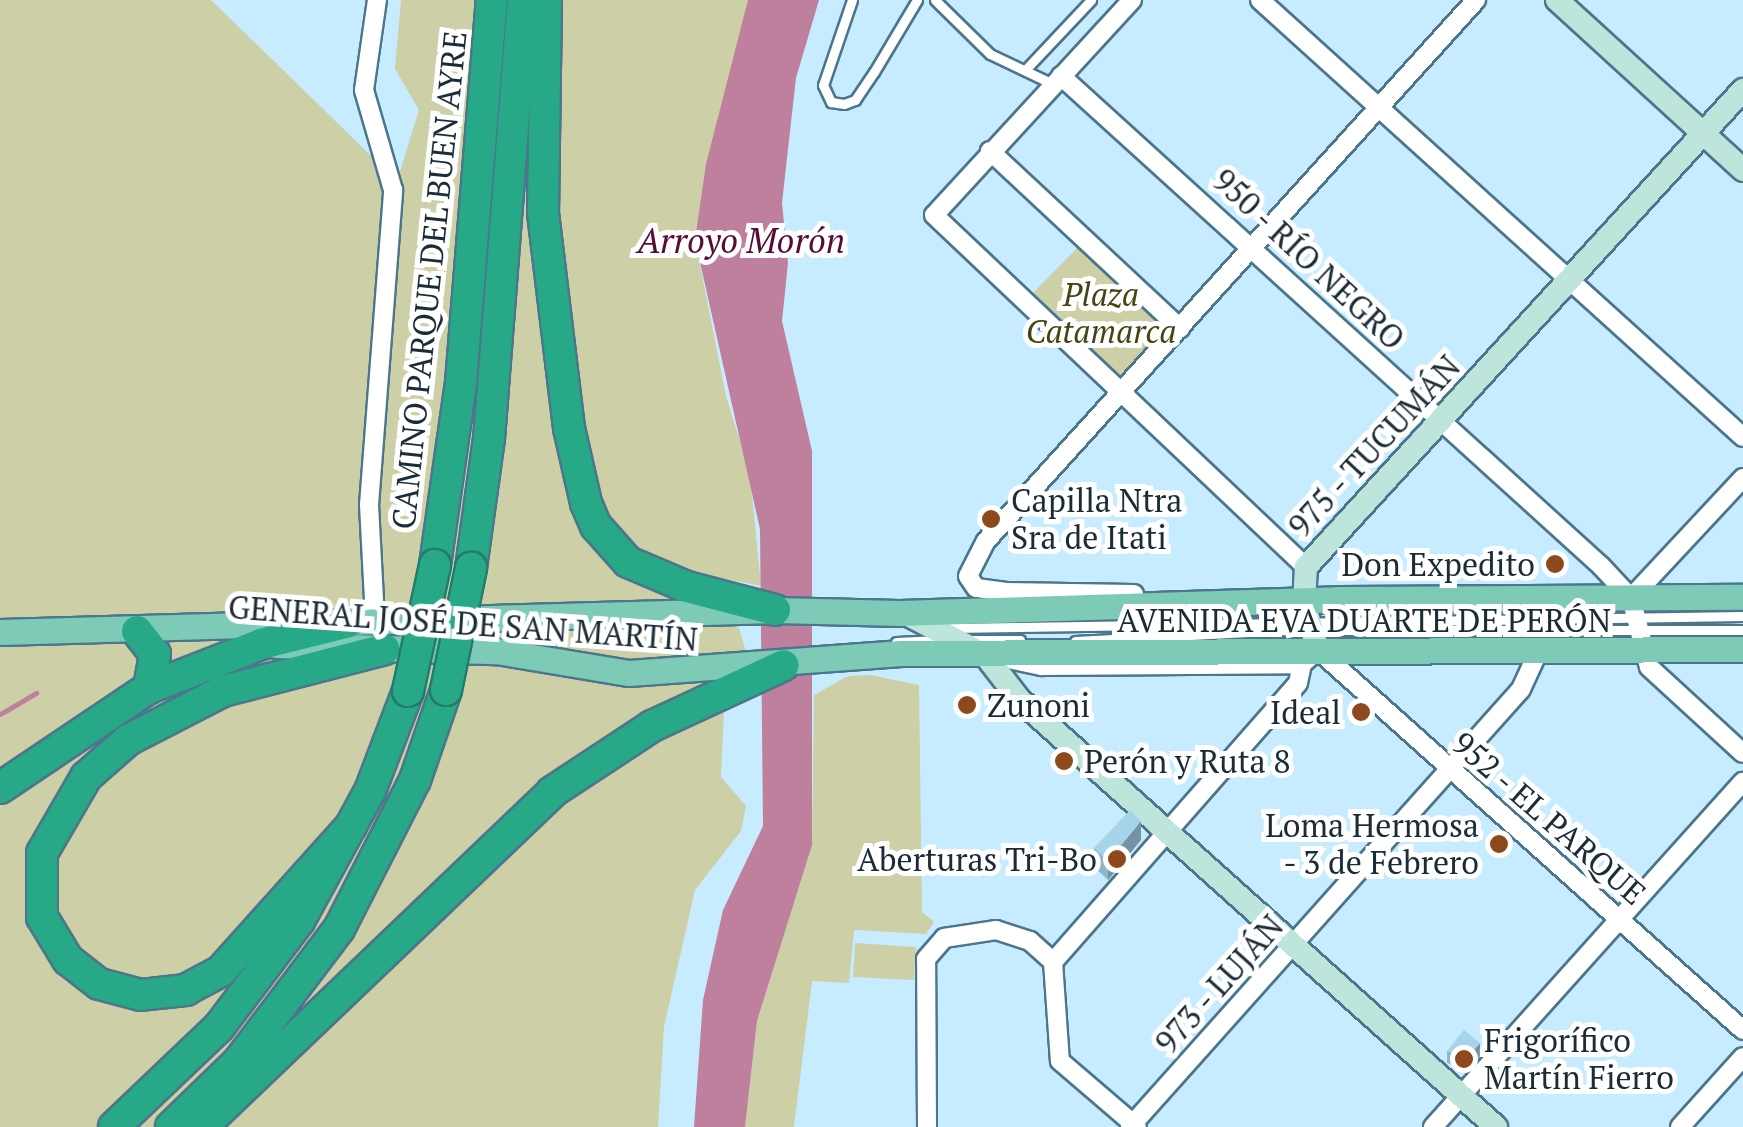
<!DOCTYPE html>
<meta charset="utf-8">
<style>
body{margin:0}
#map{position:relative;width:1743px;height:1127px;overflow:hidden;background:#c7ecff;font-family:"PT Serif",serif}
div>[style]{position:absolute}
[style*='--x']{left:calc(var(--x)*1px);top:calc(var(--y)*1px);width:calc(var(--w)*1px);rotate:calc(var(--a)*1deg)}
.green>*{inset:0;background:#cdcfa6}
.water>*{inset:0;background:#be809d}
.stream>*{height:5px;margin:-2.5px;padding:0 2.5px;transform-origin:2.5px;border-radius:2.5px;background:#be809d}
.roads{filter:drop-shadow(2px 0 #4b768b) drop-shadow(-2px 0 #4b768b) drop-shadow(0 2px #4b768b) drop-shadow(0 -2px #4b768b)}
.lane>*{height:9px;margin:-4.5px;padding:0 4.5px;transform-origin:4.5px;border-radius:4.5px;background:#fff}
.street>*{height:18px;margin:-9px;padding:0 9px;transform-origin:9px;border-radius:9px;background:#fff}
.secondary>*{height:22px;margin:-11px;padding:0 11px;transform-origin:11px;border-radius:11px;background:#bee5db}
.primary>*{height:25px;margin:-12.5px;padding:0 12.5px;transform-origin:12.5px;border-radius:12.5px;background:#7dcbb7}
.highway>*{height:30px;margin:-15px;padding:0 15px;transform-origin:15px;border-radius:15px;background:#27a987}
.bridges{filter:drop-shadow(2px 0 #227d6a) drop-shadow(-2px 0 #227d6a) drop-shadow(0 2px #227d6a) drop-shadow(0 -2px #227d6a)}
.highway-bridge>*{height:30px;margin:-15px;padding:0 15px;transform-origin:15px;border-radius:15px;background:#27a987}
.wall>*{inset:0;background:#8fb6ca}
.shaded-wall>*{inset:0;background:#7494a4}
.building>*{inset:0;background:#a6d4eb}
.dots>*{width:28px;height:28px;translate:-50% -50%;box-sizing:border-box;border:5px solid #fff;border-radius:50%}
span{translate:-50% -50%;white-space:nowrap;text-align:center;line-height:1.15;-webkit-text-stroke:10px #fff;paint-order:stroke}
.street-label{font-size:32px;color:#1a2c35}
.park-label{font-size:32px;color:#444513;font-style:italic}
.poi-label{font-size:32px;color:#1a2c35}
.left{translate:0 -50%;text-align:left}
.right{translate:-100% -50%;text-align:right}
.water-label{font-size:35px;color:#570b38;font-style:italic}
</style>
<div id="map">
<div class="green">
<i style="clip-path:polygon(0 0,211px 0,397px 181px,419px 110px,395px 69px,401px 0,748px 0,695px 240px,726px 396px,750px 474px,761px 586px,726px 579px,728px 598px,147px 632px,726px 670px,721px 777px,746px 806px,741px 831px,695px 890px,664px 1027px,658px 1127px,0 1127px)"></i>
<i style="clip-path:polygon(1081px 244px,1169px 329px,1119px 380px,1031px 295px)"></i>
<i style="clip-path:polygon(731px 625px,739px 628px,746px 652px,642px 664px,477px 641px,479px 630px)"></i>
<i style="clip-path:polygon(870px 675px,919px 685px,922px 912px,934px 922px,926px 934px,854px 930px,849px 983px,812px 981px,794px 1127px,745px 1127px,757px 1021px,812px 844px,814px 695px,848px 676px)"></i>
<i style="clip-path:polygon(855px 943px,916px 947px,914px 980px,853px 977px)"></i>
</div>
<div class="water">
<i style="clip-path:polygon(748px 0,819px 0,796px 78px,782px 203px,788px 263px,782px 321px,812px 451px,812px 845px,757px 1021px,745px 1127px,694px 1127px,703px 1000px,723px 910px,763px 826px,760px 529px,695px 240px,706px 164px)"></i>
</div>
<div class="stream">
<i style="--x:0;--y:714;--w:42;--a:-30.3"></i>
</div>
<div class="roads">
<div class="lane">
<i style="--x:852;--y:0;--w:90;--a:108.8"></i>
<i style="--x:823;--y:85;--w:19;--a:65"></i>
<i style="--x:831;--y:102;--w:13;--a:9"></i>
<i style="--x:844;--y:104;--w:12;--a:-20"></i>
<i style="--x:855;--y:100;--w:34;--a:-56"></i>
<i style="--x:874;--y:72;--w:84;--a:-59.2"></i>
<i style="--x:935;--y:0;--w:77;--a:44.5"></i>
<i style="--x:990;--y:54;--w:70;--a:25.5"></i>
<i style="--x:1026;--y:69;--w:95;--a:-46.7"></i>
<i style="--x:951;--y:628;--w:792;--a:-0.87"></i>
<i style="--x:970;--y:640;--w:50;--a:0"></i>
<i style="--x:1075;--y:641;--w:207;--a:-3"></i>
<i style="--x:1282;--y:630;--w:461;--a:0"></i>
<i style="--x:896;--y:642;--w:44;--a:-2.6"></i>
</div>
<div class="street">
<i style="--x:1132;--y:0;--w:292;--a:132.6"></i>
<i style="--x:934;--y:215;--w:512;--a:43.42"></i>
<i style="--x:1260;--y:0;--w:651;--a:42.14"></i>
<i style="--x:1061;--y:76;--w:729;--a:42.22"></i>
<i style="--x:1601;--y:566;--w:44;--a:46.8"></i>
<i style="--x:1631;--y:598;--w:71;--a:75.4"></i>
<i style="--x:1649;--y:667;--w:127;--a:42.5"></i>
<i style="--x:990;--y:151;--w:260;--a:43"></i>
<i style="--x:1134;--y:594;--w:128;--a:-179.1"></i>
<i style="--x:1006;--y:592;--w:30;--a:-172"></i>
<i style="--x:976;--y:588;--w:14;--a:-124"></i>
<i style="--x:968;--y:576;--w:39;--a:-63"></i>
<i style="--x:986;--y:541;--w:730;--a:-47.83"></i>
<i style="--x:1631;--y:598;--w:164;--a:-47"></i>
<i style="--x:375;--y:619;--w:114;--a:-93"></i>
<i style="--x:369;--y:505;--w:316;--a:-85.6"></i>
<i style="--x:393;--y:190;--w:104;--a:-106.2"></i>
<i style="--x:364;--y:90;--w:91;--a:-81.8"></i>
<i style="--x:1013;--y:660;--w:30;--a:12"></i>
<i style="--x:1042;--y:666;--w:260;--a:-0.4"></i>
<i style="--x:1053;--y:962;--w:371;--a:-48.7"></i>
<i style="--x:1298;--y:683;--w:19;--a:-78"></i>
<i style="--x:1302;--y:664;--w:21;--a:-41"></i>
<i style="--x:1318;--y:650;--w:570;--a:41.8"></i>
<i style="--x:927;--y:1127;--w:168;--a:-90.3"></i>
<i style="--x:926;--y:959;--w:28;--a:-49"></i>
<i style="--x:944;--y:938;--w:53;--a:-8.7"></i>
<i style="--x:996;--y:930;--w:36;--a:18"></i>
<i style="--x:1030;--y:941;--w:31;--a:42"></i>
<i style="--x:1053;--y:962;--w:99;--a:86"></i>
<i style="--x:1060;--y:1061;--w:101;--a:40.6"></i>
<i style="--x:1130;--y:1127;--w:587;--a:-48.24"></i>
<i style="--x:1521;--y:689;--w:43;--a:-65.2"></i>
<i style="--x:1433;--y:1127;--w:464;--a:-48.1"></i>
<i style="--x:1680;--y:1127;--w:94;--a:-48"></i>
</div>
<div class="secondary">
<i style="--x:1557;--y:0;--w:252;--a:42.4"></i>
<i style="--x:910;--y:616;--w:85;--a:27.5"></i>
<i style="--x:985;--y:655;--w:56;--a:52.3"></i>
<i style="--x:1019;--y:699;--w:641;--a:41.9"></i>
<i style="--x:1318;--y:650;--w:48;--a:-106.9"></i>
<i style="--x:1304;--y:604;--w:37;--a:-87"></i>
<i style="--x:1306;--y:567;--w:647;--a:-47.51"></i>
</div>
<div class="primary">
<i style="--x:0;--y:632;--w:775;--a:-1.63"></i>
<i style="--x:775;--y:610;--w:124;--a:1.4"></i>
<i style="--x:899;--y:613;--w:438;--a:-1.8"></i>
<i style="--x:1337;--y:599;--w:406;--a:-0.3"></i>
<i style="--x:276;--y:645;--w:220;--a:1.6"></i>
<i style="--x:496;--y:651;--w:135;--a:9.4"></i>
<i style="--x:629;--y:673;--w:273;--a:-4.2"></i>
<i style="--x:901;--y:653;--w:842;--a:-0.27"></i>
</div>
<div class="highway">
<i style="--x:546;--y:0;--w:213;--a:90.8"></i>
<i style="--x:543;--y:213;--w:217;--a:83.1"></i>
<i style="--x:569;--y:428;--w:77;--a:77.2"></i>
<i style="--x:586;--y:503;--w:25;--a:67"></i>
<i style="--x:596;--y:526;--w:48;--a:48.4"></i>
<i style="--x:628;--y:562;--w:64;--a:23"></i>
<i style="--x:687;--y:587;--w:91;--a:14.6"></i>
<i style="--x:435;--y:565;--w:185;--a:-81.9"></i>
<i style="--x:461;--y:382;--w:383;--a:-85.4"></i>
<i style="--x:471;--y:568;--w:130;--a:-82.1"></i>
<i style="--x:489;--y:439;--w:440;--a:-85.6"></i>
<i style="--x:137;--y:631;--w:29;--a:52"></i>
<i style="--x:155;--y:654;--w:35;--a:100"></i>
<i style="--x:0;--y:788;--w:179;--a:-33.9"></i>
<i style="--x:149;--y:688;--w:120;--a:-21.4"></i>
<i style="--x:261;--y:644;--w:91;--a:-14"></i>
<i style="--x:351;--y:826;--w:195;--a:131.9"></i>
<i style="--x:221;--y:971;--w:40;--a:152"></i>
<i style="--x:186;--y:990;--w:45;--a:173.7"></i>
<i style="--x:141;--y:995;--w:43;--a:-165.3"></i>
<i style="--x:99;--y:984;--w:39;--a:-142"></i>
<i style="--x:68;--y:960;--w:50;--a:-121.2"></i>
<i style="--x:42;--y:917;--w:64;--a:-90"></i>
<i style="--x:42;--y:853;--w:88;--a:-59.9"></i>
<i style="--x:86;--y:777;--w:56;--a:-41.4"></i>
<i style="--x:128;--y:740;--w:107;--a:-27.3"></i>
<i style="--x:223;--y:691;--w:167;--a:-14.5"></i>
<i style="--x:114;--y:1127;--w:145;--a:-43.6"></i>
<i style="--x:219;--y:1027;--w:133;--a:-53"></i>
<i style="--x:299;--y:921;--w:148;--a:-61.4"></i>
<i style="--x:370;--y:791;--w:107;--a:-69.2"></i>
<i style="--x:171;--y:1127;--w:95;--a:-44.1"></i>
<i style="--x:239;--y:1061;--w:166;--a:-52.9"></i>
<i style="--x:339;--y:929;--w:167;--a:-63"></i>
<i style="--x:415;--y:780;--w:95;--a:-71"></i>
<i style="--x:202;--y:1127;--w:484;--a:-43.7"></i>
<i style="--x:552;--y:792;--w:120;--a:-33.4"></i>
<i style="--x:652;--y:726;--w:145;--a:-24.8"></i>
</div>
</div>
<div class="bridges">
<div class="highway-bridge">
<i style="--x:446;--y:690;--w:125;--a:-78.4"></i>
<i style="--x:408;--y:691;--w:129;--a:-77.9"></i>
</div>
</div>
<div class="wall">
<i style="clip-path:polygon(1141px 840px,1108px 880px,1094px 867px,1094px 848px)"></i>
<i style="clip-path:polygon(1447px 1051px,1480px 1056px,1468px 1070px,1447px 1063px)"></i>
</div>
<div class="shaded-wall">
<i style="clip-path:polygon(1141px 821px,1141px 840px,1108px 880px,1108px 861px)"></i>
<i style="clip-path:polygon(1480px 1043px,1480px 1056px,1468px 1070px,1468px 1057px)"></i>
</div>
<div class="building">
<i style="clip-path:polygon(1130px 810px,1141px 821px,1108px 861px,1094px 848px)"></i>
<i style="clip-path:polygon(1464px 1030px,1480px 1043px,1468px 1057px,1447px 1051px)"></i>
</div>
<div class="dots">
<i style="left:991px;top:519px;background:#8d491c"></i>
<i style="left:1555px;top:564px;background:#8d491c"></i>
<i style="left:967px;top:705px;background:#8d491c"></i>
<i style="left:1361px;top:712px;background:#8d491c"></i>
<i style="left:1064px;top:761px;background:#8d491c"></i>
<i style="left:1499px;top:844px;background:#8d491c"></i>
<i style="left:1117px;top:859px;background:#8d491c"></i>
<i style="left:1464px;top:1059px;background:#8d491c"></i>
</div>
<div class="street-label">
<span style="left:1309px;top:259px;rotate:43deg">950 - RÍO NEGRO</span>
<span style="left:429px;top:280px;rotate:-84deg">CAMINO PARQUE DEL BUEN AYRE</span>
<span style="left:1374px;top:446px;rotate:-47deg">975 - TUCUMÁN</span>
<span style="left:1364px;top:620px">AVENIDA EVA DUARTE DE PERÓN</span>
<span style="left:463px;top:623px;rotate:4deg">GENERAL JOSÉ DE SAN MARTÍN</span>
<span style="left:1549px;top:818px;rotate:41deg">952 - EL PARQUE</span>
<span style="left:1219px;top:984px;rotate:-48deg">973 - LUJÁN</span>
</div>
<div class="park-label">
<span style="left:1101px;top:313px">Plaza<br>Catamarca</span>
</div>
<div class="poi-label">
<span class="left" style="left:1011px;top:519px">Capilla Ntra<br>Sra de Itati</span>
<span class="right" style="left:1535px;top:564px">Don Expedito</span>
<span class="left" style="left:987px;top:705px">Zunoni</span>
<span class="right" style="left:1341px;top:712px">Ideal</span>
<span class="left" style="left:1084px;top:761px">Perón y Ruta 8</span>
<span class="right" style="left:1479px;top:844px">Loma Hermosa<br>- 3 de Febrero</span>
<span class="right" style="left:1097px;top:859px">Aberturas Tri-Bo</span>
<span class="left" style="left:1484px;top:1059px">Frigorífico<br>Martín Fierro</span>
</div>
<div class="water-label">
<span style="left:741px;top:240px">Arroyo Morón</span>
</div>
</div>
